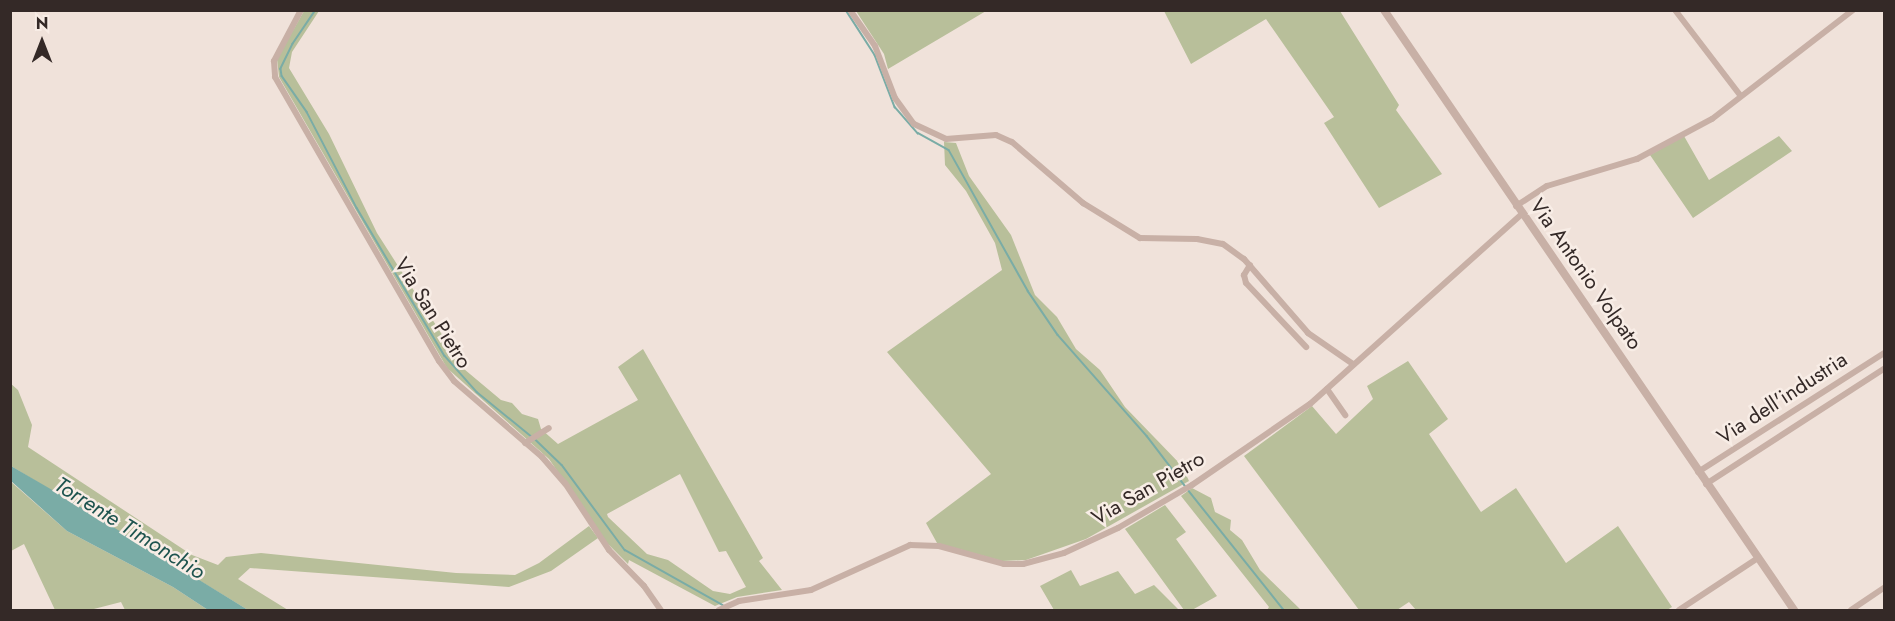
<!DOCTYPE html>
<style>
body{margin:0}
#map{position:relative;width:1895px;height:621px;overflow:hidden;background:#f0e2da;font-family:Jost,sans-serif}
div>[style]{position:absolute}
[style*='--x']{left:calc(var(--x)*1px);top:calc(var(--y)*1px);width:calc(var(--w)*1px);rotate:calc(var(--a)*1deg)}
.green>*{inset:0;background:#b8bf9a}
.water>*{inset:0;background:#7aaca6}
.stream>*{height:1.5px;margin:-0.75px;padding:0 0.75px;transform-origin:0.75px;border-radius:0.75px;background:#7aaca6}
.minor>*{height:6px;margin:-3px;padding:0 3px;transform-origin:3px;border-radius:3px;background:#c8b0a6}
.tertiary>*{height:8px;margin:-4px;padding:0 4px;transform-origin:4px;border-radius:4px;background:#c8b0a6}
span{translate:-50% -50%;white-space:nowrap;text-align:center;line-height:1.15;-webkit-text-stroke:5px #f8ede6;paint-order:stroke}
.street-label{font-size:21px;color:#342927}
.water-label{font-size:22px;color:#1e544f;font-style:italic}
.frame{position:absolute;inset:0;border:12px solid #342927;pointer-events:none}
.north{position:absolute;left:12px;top:12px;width:60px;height:60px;-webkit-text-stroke:4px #f8ede6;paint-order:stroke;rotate:0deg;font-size:16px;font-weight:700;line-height:24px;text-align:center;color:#342927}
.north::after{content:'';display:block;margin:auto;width:21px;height:27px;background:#342927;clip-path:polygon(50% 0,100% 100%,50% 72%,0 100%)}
</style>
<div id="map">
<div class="green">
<i style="clip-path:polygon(evenodd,304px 11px,319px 11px,292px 52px,289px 68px,329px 134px,377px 233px,464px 369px,501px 400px,512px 403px,522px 414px,538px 419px,541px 429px,558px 444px,638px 400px,618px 367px,643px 349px,763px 558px,759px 561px,782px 590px,737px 597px,715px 606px,629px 560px,628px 564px,606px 542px,549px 459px,447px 368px,279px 77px,277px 59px,304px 11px,680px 474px,719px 552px,726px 551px,746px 587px,730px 594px,713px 591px,668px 560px,647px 554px,608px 517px,607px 514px,680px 474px)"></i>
<i style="clip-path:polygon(856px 11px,986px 11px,888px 69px,884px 54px)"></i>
<i style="clip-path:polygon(1164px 11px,1340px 11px,1399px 105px,1396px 110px,1442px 174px,1379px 208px,1324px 123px,1334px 117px,1266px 19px,1191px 64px)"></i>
<i style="clip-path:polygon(1684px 136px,1709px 180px,1779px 136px,1792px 151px,1693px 218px,1650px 155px)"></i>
<i style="clip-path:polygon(944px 142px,956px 143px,969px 176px,1011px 235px,1035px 295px,1057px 317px,1076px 349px,1100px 370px,1125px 407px,1182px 466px,1189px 481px,1086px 539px,1026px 560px,1002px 561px,937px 543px,926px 523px,991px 474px,887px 352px,1002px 270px,995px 243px,966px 191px,945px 165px)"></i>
<i style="clip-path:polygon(1408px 361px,1448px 419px,1429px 434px,1481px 512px,1516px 488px,1566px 563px,1618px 526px,1672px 607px,1667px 610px,1416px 610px,1409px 602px,1397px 610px,1359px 610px,1244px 456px,1312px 406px,1336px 434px,1373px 399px,1367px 386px)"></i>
<i style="clip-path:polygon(10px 383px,18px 390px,32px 425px,28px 447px,192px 555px,218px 565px,226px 557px,261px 553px,456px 573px,515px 575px,539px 563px,589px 526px,598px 538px,551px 571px,509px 587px,250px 568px,238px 579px,288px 610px,248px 610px,11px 466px)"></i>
<i style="clip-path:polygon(10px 481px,67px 531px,173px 587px,208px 610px,125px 610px,121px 602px,90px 610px,55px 610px,24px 544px,11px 551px)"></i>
<i style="clip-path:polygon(1192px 488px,1211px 498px,1215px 512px,1231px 520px,1230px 530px,1242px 540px,1260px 570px,1301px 610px,1267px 610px,1269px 607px,1181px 496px)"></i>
<i style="clip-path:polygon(1165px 505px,1186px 532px,1176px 539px,1217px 596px,1192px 610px,1184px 610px,1125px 529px)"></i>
<i style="clip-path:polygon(1071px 570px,1080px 586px,1118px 571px,1135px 594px,1154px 585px,1179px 610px,1054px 610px,1040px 586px)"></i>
</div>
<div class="water">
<i style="clip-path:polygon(11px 466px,66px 498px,248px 610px,208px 610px,173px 587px,67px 531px,11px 481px)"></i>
</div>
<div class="stream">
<i style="--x:316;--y:10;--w:41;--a:124.1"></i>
<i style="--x:293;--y:44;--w:28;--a:116"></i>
<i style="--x:281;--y:69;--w:7;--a:82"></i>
<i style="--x:282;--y:76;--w:44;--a:55.2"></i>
<i style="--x:307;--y:112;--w:108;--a:62.5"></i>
<i style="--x:357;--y:208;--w:172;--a:59.3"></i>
<i style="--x:445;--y:356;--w:48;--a:48.4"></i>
<i style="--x:477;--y:392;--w:70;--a:39.2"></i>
<i style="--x:846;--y:10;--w:54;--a:57.2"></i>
<i style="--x:875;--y:55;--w:56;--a:69"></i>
<i style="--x:895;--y:107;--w:35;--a:49"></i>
<i style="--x:918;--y:133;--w:35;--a:29"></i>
<i style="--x:949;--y:150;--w:162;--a:60.7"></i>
<i style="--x:1028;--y:291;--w:53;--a:55.7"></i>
<i style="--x:1058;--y:335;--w:135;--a:48.6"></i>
<i style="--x:1147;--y:436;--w:64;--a:52.6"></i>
<i style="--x:535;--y:439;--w:37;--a:44"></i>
<i style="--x:562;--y:465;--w:106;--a:53.5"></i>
<i style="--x:625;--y:550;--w:112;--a:29.3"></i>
<i style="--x:1189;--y:491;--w:152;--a:51.4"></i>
</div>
<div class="minor">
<i style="--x:301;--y:10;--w:58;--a:117.9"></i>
<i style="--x:274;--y:61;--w:16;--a:86"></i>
<i style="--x:275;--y:77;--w:328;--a:60"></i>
<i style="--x:439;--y:361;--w:25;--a:53"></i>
<i style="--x:454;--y:381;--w:116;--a:40.8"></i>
<i style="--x:542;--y:457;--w:35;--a:49"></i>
<i style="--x:565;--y:483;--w:80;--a:56.7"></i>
<i style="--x:609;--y:550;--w:50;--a:45.8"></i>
<i style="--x:644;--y:586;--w:29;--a:55"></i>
<i style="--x:850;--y:10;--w:44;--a:55.2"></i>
<i style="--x:875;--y:46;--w:56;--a:69"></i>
<i style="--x:895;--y:98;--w:32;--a:54"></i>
<i style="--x:914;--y:124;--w:35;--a:25"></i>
<i style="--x:946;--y:139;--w:50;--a:-4.6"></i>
<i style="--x:996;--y:135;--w:17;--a:24"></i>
<i style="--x:1012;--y:142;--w:94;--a:40.7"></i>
<i style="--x:1083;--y:203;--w:67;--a:31.6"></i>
<i style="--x:1140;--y:238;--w:57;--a:1"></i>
<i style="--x:1197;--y:239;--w:26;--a:11"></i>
<i style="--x:1223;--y:244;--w:26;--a:36"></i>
<i style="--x:1244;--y:259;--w:98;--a:49.1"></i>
<i style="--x:1308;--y:333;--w:55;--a:34.6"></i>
<i style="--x:1675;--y:10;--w:107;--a:52.6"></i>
<i style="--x:1516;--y:206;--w:37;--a:-33"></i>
<i style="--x:1547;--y:186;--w:94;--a:-16.7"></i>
<i style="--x:1637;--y:159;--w:85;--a:-28.1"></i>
<i style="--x:1712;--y:119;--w:178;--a:-37.7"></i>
<i style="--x:1250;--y:265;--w:12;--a:121"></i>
<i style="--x:1244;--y:275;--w:8;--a:76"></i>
<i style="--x:1246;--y:283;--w:88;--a:46.8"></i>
<i style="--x:1327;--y:389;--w:32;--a:55"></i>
<i style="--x:525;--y:443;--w:28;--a:-32"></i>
<i style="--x:1698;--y:472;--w:221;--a:-32.6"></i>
<i style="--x:1706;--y:484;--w:212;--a:-32.9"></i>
<i style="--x:719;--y:610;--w:22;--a:-24"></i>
<i style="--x:739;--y:601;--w:73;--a:-8.7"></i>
<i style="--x:811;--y:590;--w:109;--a:-24.4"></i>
<i style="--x:910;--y:545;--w:29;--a:2"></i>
<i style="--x:939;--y:546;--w:67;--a:15.5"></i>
<i style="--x:1004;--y:564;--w:19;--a:0"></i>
<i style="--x:1023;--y:564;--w:42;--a:-15"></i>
<i style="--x:1064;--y:553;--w:60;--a:-24.8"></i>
<i style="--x:1118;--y:528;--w:86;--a:-30.2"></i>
<i style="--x:1192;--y:485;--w:143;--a:-34.5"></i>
<i style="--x:1310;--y:404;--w:285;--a:-41.9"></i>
<i style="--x:1679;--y:610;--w:95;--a:-33.4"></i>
<i style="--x:1851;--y:610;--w:40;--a:-34"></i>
</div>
<div class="tertiary">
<i style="--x:1384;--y:10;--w:727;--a:55.65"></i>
</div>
<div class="street-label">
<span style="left:1586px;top:274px;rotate:55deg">Via Antonio Volpato</span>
<span style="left:433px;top:313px;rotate:58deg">Via San Pietro</span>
<span style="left:1782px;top:398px;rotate:-33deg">Via dell'industria</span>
<span style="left:1148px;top:488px;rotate:-30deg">Via San Pietro</span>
</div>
<div class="water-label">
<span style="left:130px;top:528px;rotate:32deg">Torrente Timonchio</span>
</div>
<div class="frame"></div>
<div class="north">N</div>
</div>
